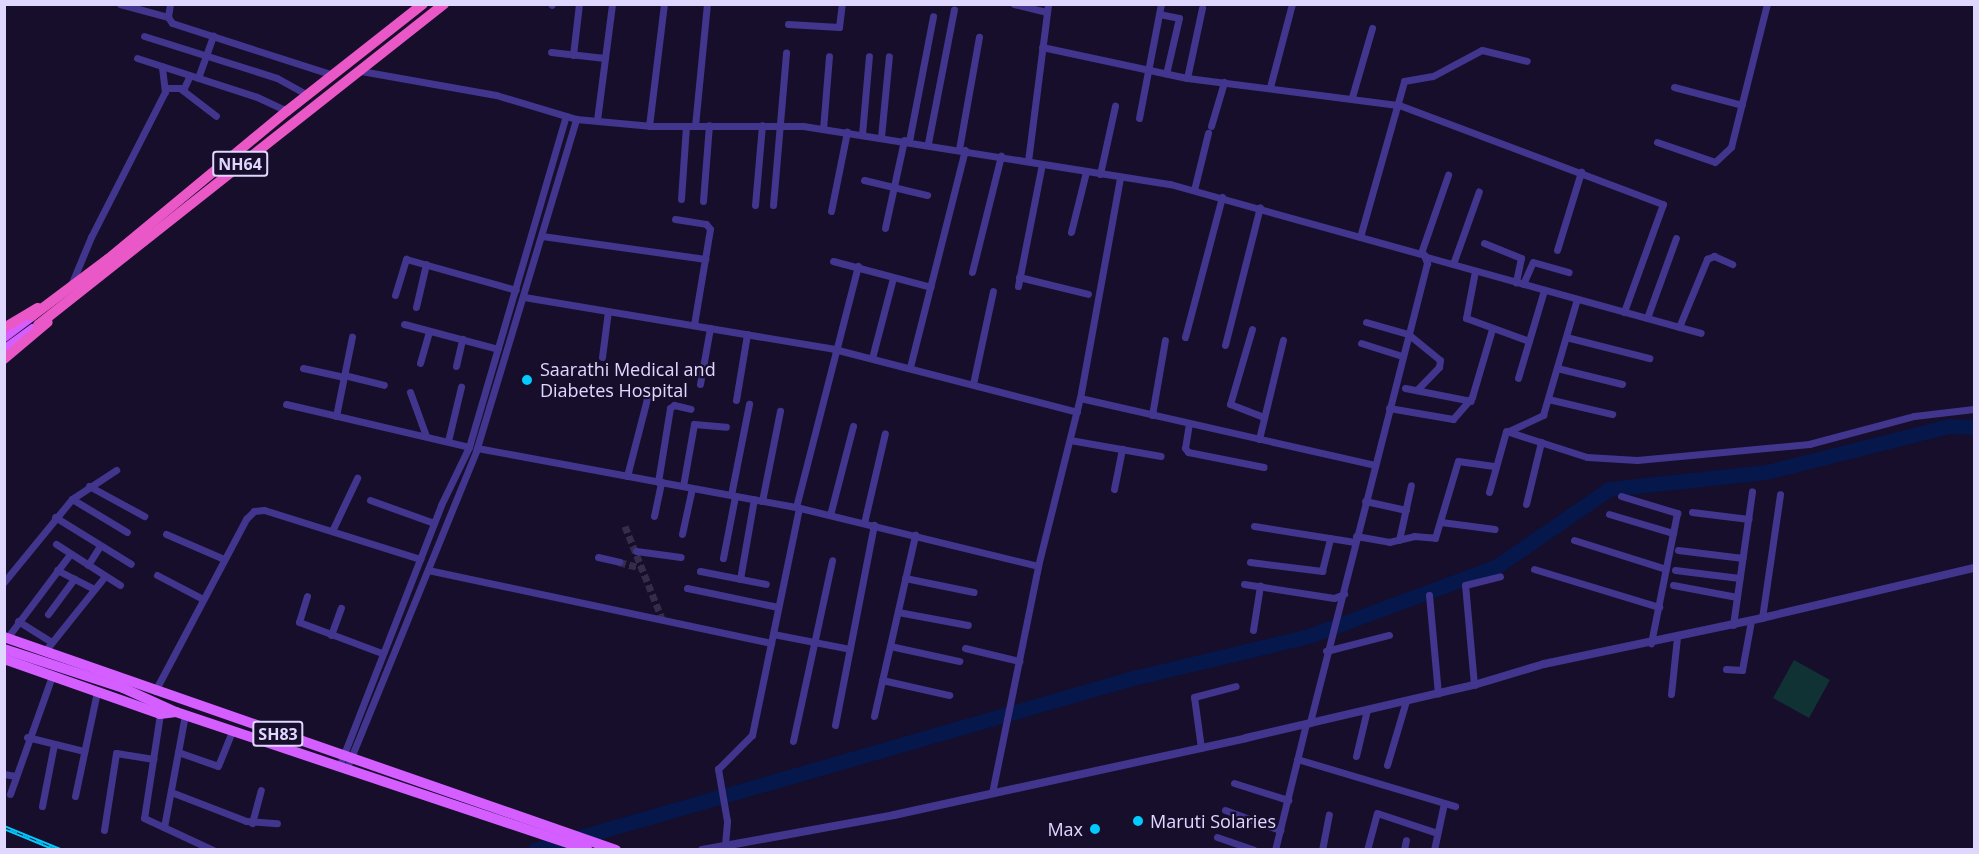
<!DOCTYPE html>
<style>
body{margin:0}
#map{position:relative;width:1979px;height:854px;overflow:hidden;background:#160e2a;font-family:"Open Sans",sans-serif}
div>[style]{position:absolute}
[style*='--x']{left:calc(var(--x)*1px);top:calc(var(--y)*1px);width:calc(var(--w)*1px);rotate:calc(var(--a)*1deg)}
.green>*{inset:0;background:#103235}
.river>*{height:15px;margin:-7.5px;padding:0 7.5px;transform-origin:7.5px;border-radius:7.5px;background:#05174b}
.minor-tunnel>*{height:7px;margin-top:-3.5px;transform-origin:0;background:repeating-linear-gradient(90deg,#342c4a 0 7px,transparent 0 10.5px)}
.minor>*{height:7px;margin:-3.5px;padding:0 3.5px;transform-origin:3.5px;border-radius:3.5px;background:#42358d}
.tertiary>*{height:8px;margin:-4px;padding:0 4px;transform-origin:4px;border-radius:4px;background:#42358d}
.primary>*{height:10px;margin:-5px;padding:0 5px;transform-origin:5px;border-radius:5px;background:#d45eff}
.trunk>*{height:10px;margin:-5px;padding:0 5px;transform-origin:5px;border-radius:5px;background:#ea58c8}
.rail>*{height:4.5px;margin-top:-2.25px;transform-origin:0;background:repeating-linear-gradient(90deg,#160e2a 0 7px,#03caff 0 14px);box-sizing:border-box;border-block:2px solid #03caff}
.dots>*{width:16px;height:16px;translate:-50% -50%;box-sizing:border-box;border:3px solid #160e2a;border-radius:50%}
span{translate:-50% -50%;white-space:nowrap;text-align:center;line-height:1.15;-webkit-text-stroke:4.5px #160e2a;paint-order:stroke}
.shield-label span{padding:2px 4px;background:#160e2a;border:2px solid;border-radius:4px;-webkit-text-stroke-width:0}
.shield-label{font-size:16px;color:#e0d7ff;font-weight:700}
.poi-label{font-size:18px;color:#e0d7ff}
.left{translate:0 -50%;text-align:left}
.right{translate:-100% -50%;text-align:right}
.frame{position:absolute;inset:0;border:6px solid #e0d7ff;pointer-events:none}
</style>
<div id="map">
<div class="green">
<i style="clip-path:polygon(1794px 660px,1830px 680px,1809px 718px,1773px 698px)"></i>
</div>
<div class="river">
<i style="--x:535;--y:850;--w:622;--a:-16.05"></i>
<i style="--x:1133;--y:678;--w:181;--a:-13.4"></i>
<i style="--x:1309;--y:636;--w:201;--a:-20.4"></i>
<i style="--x:1497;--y:566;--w:136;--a:-34.5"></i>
<i style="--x:1609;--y:489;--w:158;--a:-6.2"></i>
<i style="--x:1766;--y:472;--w:189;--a:-14.1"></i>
<i style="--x:1949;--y:426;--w:25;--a:2"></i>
</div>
<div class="minor-tunnel">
<i style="--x:625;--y:526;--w:102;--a:68.2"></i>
<i style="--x:619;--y:562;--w:24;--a:15"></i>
</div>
<div class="minor">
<i style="--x:120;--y:4;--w:50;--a:15.2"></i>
<i style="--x:170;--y:4;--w:13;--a:99"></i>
<i style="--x:168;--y:17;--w:7;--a:56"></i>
<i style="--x:172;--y:23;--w:169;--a:17.9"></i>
<i style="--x:551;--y:4;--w:1;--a:45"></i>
<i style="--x:1014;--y:4;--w:34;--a:14"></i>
<i style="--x:1159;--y:14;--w:20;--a:11"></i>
<i style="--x:1179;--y:18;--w:57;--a:103.1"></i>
<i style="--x:788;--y:24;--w:51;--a:3.4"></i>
<i style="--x:839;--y:27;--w:23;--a:-83"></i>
<i style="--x:144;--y:36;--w:139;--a:17.5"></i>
<i style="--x:277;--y:78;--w:35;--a:29"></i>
<i style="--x:1042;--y:47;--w:148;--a:12.1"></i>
<i style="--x:1187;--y:78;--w:214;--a:7.3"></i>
<i style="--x:1399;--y:105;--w:282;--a:20.6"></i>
<i style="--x:1663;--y:204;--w:115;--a:109.9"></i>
<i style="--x:551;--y:52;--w:54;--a:6.3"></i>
<i style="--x:573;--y:55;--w:51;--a:-83.3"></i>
<i style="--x:137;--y:58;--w:126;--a:18"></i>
<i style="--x:257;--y:97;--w:33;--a:25"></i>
<i style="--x:361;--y:71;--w:137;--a:10.1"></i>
<i style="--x:496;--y:95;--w:84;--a:16.7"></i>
<i style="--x:576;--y:119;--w:76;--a:5.3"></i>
<i style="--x:652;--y:126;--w:151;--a:0"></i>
<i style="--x:803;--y:126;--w:372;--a:9"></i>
<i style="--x:1170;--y:184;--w:264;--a:15.6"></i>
<i style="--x:1424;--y:255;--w:9;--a:69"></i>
<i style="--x:1427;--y:263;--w:475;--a:104.3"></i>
<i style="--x:198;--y:78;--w:45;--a:-70.3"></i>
<i style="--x:1187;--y:78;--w:72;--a:-77.9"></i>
<i style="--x:1270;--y:87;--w:86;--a:-75.2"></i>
<i style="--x:1674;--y:87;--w:70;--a:14.8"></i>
<i style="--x:166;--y:88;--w:18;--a:0"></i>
<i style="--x:184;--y:88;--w:14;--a:-65"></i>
<i style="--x:181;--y:89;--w:44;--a:37.6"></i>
<i style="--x:1352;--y:97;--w:72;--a:-73.8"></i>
<i style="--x:1139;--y:118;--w:116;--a:-79.1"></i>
<i style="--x:597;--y:120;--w:117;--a:-82.6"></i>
<i style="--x:649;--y:126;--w:123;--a:-83"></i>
<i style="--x:695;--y:126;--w:123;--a:-84.4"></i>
<i style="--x:1211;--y:126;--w:46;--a:-73.5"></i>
<i style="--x:823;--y:129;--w:73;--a:-85.3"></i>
<i style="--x:862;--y:134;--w:78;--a:-84.9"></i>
<i style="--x:881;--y:137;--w:81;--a:-84.4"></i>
<i style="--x:909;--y:141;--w:127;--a:-79.1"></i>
<i style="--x:1657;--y:142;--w:61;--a:19"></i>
<i style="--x:1715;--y:162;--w:22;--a:-43"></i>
<i style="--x:1731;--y:147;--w:147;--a:-75.9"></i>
<i style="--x:928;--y:143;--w:136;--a:-79"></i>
<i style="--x:959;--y:149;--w:114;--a:-79.9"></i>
<i style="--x:1028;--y:161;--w:158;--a:-82.7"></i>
<i style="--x:1100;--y:174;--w:70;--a:-77.6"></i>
<i style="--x:864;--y:180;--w:65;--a:13.4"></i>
<i style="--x:1194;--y:190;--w:59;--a:-76.2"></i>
<i style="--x:681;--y:199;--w:73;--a:-86.1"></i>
<i style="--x:703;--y:201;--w:76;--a:-85.5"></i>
<i style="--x:755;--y:205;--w:80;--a:-85"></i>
<i style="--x:773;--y:205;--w:153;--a:-85.1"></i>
<i style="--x:831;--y:211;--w:81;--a:-78.6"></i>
<i style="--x:675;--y:219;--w:31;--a:9"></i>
<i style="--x:706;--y:224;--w:6;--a:51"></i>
<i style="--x:710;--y:229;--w:97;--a:99.5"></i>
<i style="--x:885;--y:228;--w:90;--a:-77.8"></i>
<i style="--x:1071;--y:232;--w:62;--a:-76"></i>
<i style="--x:542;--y:236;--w:165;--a:8"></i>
<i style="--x:1360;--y:237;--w:162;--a:-74.2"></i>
<i style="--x:1404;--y:81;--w:29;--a:-10"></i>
<i style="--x:1433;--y:76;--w:55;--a:-28"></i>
<i style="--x:1482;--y:50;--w:46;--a:13.7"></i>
<i style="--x:1484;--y:243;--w:40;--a:22"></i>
<i style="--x:1521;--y:258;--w:25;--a:102"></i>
<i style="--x:1557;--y:250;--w:82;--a:-72.9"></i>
<i style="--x:1421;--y:253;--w:83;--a:-70.9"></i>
<i style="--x:1427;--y:257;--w:284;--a:15.5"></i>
<i style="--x:833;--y:261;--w:101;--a:14.9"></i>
<i style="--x:1453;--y:264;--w:77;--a:-70.4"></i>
<i style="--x:1475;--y:271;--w:48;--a:100.8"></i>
<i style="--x:1466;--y:318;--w:67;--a:20.1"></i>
<i style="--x:972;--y:272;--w:120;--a:-76"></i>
<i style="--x:1019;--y:277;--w:71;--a:13.8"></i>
<i style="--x:1523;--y:284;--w:24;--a:-66"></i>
<i style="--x:1533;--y:262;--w:37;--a:16"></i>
<i style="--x:71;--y:285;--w:52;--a:-67.4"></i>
<i style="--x:91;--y:237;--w:163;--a:-63"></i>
<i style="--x:165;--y:92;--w:26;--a:-97"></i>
<i style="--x:1018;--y:286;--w:124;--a:-78.9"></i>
<i style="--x:395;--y:295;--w:38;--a:-73"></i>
<i style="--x:406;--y:259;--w:114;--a:15.7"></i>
<i style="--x:524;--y:297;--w:314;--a:9.5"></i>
<i style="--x:834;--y:349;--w:251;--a:14.5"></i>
<i style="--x:416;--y:307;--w:44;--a:-76.9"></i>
<i style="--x:1647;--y:318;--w:85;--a:-70.1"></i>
<i style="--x:1366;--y:322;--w:44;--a:15.9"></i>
<i style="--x:1408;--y:334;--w:41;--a:39.1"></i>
<i style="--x:1440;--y:360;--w:7;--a:98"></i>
<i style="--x:1439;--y:367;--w:32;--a:134"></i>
<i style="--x:404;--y:324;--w:97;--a:14.9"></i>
<i style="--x:1679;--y:327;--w:74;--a:-67.6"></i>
<i style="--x:1707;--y:259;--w:8;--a:-23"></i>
<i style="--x:1714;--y:256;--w:20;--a:24"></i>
<i style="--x:1252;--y:329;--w:78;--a:106.3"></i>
<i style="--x:1230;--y:404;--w:36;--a:21"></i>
<i style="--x:1185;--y:337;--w:145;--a:-75.2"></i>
<i style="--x:1566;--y:337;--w:86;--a:14.2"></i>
<i style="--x:1361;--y:343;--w:43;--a:17.6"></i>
<i style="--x:1225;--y:345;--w:142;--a:-75.8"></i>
<i style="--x:602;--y:357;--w:46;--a:-82.6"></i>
<i style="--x:872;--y:358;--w:83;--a:-75.3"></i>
<i style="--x:420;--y:363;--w:33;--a:-74"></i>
<i style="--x:456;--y:366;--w:28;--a:-77"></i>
<i style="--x:910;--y:367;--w:224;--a:-75.8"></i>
<i style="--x:303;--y:368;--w:42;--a:12.4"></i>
<i style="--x:1557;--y:368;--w:67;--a:13.8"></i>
<i style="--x:344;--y:375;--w:41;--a:14"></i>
<i style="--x:1518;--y:378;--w:92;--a:-73.5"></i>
<i style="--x:700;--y:384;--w:57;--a:-79.9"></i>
<i style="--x:973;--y:384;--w:95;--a:-77.9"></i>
<i style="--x:1405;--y:388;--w:67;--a:11.1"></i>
<i style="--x:410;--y:392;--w:47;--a:70"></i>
<i style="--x:1080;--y:398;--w:302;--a:12.8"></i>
<i style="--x:1548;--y:399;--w:66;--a:13.2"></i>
<i style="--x:736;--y:400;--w:67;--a:-80.5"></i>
<i style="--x:286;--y:404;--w:188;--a:13.2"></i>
<i style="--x:1389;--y:408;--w:65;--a:9.8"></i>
<i style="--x:1453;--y:419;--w:29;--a:-49"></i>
<i style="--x:1472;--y:397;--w:71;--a:-73.6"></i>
<i style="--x:1152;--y:415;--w:76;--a:-80.2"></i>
<i style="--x:336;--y:416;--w:81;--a:-78.6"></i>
<i style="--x:1189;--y:423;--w:25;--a:99"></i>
<i style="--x:1185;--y:448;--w:5;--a:53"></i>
<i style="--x:1188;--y:452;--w:77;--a:11.2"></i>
<i style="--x:1509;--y:431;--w:38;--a:-25"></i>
<i style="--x:1543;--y:415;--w:121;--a:-73.7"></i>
<i style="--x:1259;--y:439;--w:102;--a:-76.4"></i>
<i style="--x:1070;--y:440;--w:92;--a:10"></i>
<i style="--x:448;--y:441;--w:56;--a:-76.5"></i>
<i style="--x:477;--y:448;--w:324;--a:10.5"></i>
<i style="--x:796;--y:507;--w:249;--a:13.7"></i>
<i style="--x:627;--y:476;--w:84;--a:-75.5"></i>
<i style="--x:658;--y:482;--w:75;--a:-80.8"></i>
<i style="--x:670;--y:408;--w:5;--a:-37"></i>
<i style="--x:674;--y:405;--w:17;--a:13"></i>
<i style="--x:89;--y:486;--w:63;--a:28.6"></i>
<i style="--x:683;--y:486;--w:63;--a:-79.9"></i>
<i style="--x:694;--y:424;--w:32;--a:5"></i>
<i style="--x:1114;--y:489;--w:41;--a:-78.7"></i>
<i style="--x:1489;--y:492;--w:63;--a:-74.4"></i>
<i style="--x:1506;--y:431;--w:85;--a:17.8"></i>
<i style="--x:1587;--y:457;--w:50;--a:3.4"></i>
<i style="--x:1637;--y:460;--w:173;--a:-5.3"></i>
<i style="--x:1809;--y:444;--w:109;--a:-14.9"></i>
<i style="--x:1914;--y:416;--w:60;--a:-6.7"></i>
<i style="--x:731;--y:495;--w:93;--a:-78.8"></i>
<i style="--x:1621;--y:496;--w:59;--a:16.9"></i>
<i style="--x:1677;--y:513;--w:133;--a:101.3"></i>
<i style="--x:72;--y:499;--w:64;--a:31"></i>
<i style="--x:370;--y:500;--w:68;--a:19.8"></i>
<i style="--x:762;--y:501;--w:92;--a:-78.7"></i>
<i style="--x:1365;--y:501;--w:42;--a:12.4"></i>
<i style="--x:1526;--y:504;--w:64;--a:-76.4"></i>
<i style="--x:796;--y:507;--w:249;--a:-75.6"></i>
<i style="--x:1692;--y:512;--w:57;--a:7"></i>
<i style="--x:1609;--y:514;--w:67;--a:16.5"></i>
<i style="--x:830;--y:515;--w:92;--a:-75.5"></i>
<i style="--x:654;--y:516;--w:35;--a:-78"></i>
<i style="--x:55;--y:517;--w:89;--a:31.7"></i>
<i style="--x:1441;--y:522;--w:54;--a:7.4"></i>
<i style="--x:864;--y:523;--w:92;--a:-76.9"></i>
<i style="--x:1254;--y:526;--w:102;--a:9"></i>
<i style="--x:332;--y:531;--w:59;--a:-64.7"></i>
<i style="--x:166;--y:534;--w:63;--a:23.3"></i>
<i style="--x:682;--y:534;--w:47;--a:-77.7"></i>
<i style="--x:1356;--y:536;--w:34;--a:10"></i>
<i style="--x:1389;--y:542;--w:26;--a:-13"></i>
<i style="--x:1414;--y:536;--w:21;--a:5"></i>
<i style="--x:1435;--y:538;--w:80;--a:-73.4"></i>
<i style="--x:1458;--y:461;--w:36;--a:8"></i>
<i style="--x:1399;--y:540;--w:56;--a:-77.7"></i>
<i style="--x:1574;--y:540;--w:96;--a:17.5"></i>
<i style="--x:56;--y:544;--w:76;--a:32.6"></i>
<i style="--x:1678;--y:550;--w:65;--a:7"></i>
<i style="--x:636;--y:551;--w:45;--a:7.6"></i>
<i style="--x:598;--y:557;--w:22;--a:13"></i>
<i style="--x:723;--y:558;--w:63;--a:-79"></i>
<i style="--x:1250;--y:562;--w:73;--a:7.1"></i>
<i style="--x:1322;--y:571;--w:34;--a:-76"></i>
<i style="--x:88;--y:565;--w:22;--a:-58"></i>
<i style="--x:1534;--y:569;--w:131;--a:16.9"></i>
<i style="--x:57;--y:570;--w:42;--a:27.2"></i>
<i style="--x:428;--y:570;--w:351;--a:12"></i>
<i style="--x:1675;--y:570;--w:65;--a:7"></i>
<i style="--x:700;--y:571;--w:67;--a:11.1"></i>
<i style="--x:157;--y:575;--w:52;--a:27.6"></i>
<i style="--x:905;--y:578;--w:70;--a:11.5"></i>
<i style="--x:740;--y:579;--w:81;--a:-80.1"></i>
<i style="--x:4;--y:582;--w:107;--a:-50.7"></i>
<i style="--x:72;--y:499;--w:53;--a:-33.4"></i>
<i style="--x:1244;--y:584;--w:91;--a:8.8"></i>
<i style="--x:1334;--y:598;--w:11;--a:-22"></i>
<i style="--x:1673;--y:585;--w:65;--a:10.6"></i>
<i style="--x:687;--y:588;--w:93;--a:11.8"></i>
<i style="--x:1429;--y:595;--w:99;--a:84.8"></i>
<i style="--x:307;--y:596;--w:27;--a:107"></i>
<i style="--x:299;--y:622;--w:89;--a:20.5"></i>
<i style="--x:898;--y:612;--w:71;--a:10.5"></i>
<i style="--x:48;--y:614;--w:44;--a:-53.4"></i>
<i style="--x:1762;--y:618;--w:125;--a:-81.7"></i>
<i style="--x:18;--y:621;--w:39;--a:32"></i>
<i style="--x:1733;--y:625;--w:135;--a:-81.9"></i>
<i style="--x:1253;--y:630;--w:45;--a:-81"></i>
<i style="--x:773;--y:634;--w:78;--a:11"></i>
<i style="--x:331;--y:635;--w:29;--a:-70"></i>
<i style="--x:7;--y:638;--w:105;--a:-53.1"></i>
<i style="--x:890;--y:646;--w:71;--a:12.3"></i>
<i style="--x:965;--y:648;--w:56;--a:13.5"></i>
<i style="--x:45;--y:651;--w:96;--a:-51.3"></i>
<i style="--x:1326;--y:651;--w:65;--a:-14.3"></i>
<i style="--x:1726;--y:669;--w:16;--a:4"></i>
<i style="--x:1742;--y:670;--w:50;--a:-79.6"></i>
<i style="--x:882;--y:680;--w:69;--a:12.6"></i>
<i style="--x:1474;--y:685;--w:100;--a:-95.1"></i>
<i style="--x:1465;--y:585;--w:36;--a:-14"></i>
<i style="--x:155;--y:691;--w:195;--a:-62.1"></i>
<i style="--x:246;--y:519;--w:11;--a:-45"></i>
<i style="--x:254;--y:511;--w:10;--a:-6"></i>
<i style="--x:264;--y:510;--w:164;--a:17.4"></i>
<i style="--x:1671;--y:694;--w:57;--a:-84"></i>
<i style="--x:160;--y:714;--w:105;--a:98.7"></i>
<i style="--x:144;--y:818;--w:76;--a:24.9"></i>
<i style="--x:874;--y:716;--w:186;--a:-77.2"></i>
<i style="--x:835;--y:725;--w:204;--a:-79"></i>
<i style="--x:27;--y:737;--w:59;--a:13.8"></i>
<i style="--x:793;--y:741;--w:185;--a:-77.8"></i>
<i style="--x:1201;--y:748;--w:51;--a:-97.8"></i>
<i style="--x:1194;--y:697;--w:43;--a:-14.7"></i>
<i style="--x:178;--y:752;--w:42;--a:19.3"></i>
<i style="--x:218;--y:766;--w:38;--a:-68"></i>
<i style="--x:1356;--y:756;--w:47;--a:-76.6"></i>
<i style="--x:1297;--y:759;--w:165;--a:16.6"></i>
<i style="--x:1387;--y:765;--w:67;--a:-73.5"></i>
<i style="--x:339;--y:767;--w:281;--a:-68.7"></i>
<i style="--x:441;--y:505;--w:64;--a:-64.2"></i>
<i style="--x:469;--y:447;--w:345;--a:-73.7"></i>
<i style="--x:346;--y:770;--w:344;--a:-67.8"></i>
<i style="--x:476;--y:451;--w:347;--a:-73.2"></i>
<i style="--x:4;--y:774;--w:11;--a:10"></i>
<i style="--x:1234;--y:783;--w:57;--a:17.5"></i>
<i style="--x:171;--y:792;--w:80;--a:21.1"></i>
<i style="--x:246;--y:821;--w:31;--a:4"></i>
<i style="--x:992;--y:793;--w:232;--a:-78.5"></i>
<i style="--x:1038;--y:566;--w:173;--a:-76"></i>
<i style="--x:1080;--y:398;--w:224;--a:-79.7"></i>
<i style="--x:10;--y:794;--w:125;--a:-70.4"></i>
<i style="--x:75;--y:796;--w:106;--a:-78.1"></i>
<i style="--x:42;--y:806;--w:63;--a:-79"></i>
<i style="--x:1225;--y:810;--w:59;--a:20"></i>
<i style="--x:252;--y:823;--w:34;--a:-75"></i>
<i style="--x:164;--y:827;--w:114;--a:-79.4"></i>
<i style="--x:104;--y:830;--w:78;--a:-81.1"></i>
<i style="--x:116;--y:753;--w:38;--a:9"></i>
<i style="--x:1217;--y:837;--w:39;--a:19"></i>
<i style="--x:725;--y:845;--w:24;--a:-85"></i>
<i style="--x:727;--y:821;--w:53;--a:-99.8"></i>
<i style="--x:718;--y:769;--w:48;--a:-45"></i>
<i style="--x:752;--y:735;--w:232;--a:-78.3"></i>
<i style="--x:1275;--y:850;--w:130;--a:-76.2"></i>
<i style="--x:1322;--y:850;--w:36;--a:-79"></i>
<i style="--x:1367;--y:850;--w:38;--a:-75"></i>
<i style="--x:1377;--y:813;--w:63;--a:18.4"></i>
<i style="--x:1404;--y:850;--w:10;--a:-79"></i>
<i style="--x:1434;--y:850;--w:48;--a:-78"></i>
</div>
<div class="tertiary">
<i style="--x:702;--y:850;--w:195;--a:-10.3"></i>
<i style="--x:894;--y:815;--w:360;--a:-12.3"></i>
<i style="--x:1246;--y:738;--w:234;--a:-13.1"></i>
<i style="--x:1474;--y:685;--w:73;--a:-16.7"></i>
<i style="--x:1544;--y:664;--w:223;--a:-11.9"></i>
<i style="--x:1762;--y:618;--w:218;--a:-13.3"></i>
</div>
<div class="primary">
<i style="--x:4;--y:337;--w:35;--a:-37"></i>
<i style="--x:4;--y:350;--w:36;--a:-36"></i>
<i style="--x:4;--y:637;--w:648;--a:19.19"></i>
<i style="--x:4;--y:649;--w:125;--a:18.1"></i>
<i style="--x:123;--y:688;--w:58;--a:24.4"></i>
<i style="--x:4;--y:659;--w:165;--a:19.4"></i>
<i style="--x:160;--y:714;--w:16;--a:-7"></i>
<i style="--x:176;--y:712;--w:434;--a:18.5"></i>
</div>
<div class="trunk">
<i style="--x:32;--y:316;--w:95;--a:-36.9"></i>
<i style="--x:108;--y:259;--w:232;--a:-39.6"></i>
<i style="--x:287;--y:111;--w:173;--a:-38.2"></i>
<i style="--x:38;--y:325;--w:518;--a:-38.33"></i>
<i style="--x:4;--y:328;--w:39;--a:-31"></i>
<i style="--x:4;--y:359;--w:57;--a:-40.1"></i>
</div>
<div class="rail">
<i style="--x:4;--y:827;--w:61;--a:22.3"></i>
</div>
<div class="dots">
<i style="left:527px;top:380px;background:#03caff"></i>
<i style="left:1138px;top:821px;background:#03caff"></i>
<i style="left:1095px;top:829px;background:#03caff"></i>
</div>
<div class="shield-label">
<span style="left:240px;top:164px">NH64</span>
<span style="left:278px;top:734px">SH83</span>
</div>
<div class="poi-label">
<span class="left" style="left:540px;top:380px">Saarathi Medical and<br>Diabetes Hospital</span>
<span class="left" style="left:1150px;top:821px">Maruti Solaries</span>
<span class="right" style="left:1083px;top:829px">Max</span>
</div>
<div class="frame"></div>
</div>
